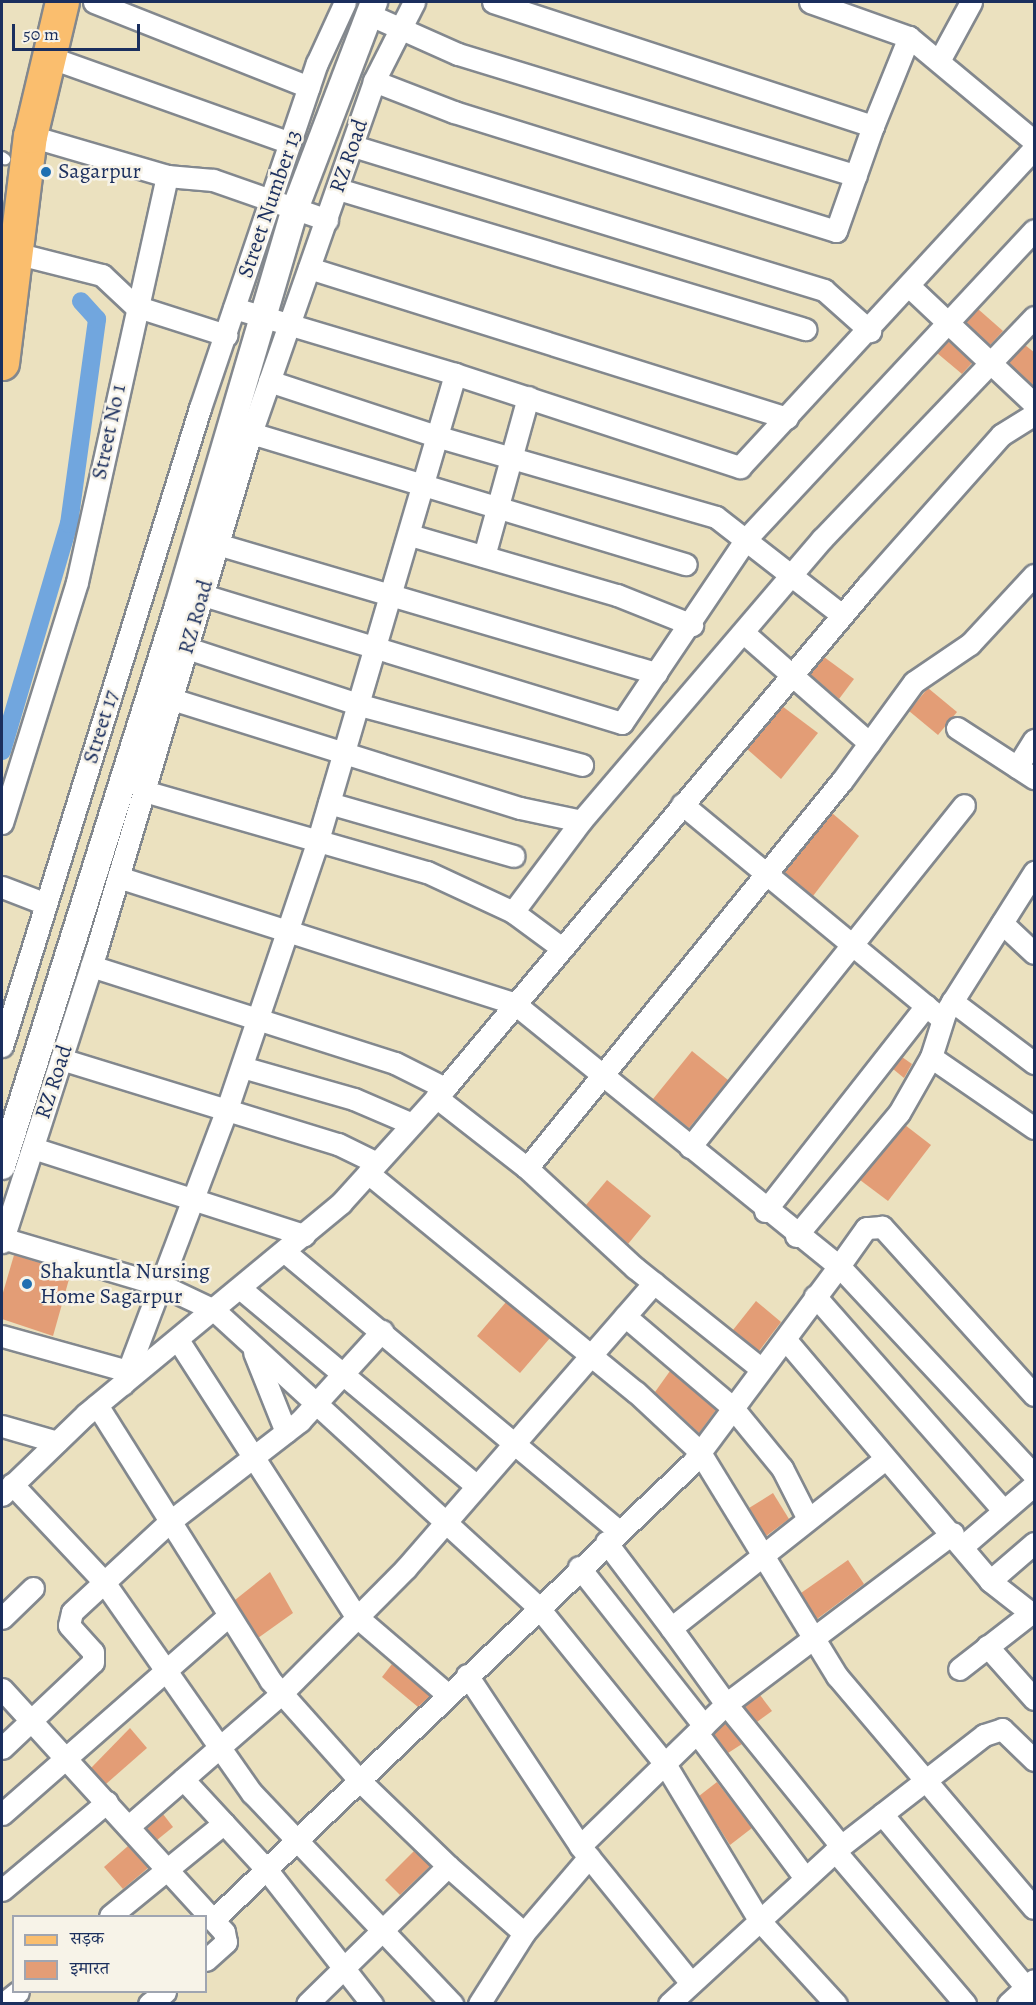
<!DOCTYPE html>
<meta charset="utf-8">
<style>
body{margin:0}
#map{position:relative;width:1036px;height:2005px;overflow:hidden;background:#ebe1bf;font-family:Alegreya,"Noto Serif Devanagari",serif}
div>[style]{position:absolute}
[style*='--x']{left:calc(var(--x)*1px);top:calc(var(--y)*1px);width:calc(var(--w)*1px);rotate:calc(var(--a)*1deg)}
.canal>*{height:18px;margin:-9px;padding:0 9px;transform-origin:9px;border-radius:9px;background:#71a6de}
.building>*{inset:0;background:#e39d76}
.roads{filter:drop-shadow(2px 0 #83888e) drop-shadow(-2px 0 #83888e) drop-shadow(0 2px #83888e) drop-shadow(0 -2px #83888e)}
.service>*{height:10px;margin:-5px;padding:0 5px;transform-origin:5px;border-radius:5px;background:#fff}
.minor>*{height:21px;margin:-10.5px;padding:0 10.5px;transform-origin:10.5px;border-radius:10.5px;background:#fff}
.tertiary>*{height:26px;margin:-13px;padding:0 13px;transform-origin:13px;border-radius:13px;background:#fff}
.primary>*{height:33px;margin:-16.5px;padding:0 16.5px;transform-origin:16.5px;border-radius:16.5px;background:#fabe6e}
.dots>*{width:16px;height:16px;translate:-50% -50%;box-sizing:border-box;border:3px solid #f7f3e8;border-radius:50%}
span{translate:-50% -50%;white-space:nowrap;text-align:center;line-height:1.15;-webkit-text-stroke:5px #f7f3e8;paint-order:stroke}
.street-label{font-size:22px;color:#1b2f5e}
.poi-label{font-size:22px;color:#1b2f5e}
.left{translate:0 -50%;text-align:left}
.frame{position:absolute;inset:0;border:3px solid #1b2f5e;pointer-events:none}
.legend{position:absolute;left:12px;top:1915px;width:195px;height:78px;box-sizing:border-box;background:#f7f3e8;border:2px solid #9fa5b1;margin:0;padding:8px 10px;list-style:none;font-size:18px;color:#1b2f5e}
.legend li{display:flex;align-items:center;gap:12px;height:30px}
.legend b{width:30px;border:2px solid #9fa5b1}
.scale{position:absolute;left:12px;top:24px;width:128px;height:27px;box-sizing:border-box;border:3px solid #1b2f5e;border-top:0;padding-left:8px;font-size:18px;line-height:21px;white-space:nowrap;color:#1b2f5e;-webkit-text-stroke:4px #f7f3e8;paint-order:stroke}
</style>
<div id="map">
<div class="canal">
<i style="--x:2;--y:751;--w:237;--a:-73.6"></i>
<i style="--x:69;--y:524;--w:207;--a:-82.2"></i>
<i style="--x:97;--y:319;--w:24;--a:-132"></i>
</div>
<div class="building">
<i style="clip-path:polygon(978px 309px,1003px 331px,990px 345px,966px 322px)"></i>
<i style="clip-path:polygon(948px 341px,972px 363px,962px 374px,937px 353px)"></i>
<i style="clip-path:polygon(1025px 345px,1035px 353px,1035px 387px,1008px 362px)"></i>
<i style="clip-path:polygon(824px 657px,854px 679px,839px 699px,810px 674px)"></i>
<i style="clip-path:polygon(928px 688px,957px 712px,938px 735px,909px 711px)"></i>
<i style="clip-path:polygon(782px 706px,818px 733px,781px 779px,747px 749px)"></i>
<i style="clip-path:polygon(832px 813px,859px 836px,813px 896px,784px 872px)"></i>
<i style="clip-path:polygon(692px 1051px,728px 1080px,689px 1128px,653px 1099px)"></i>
<i style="clip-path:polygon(902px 1057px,912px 1064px,904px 1078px,893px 1069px)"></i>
<i style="clip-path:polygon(905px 1125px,931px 1145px,888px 1201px,860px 1180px)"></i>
<i style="clip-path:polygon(607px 1180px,651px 1216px,628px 1244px,586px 1205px)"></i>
<i style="clip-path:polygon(14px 1255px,71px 1272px,53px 1336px,2px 1319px,2px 1296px)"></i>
<i style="clip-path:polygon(756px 1301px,781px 1322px,759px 1351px,733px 1330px)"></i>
<i style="clip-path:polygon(506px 1302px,550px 1338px,520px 1373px,477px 1336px)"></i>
<i style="clip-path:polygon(670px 1371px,716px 1410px,699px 1433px,655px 1392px)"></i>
<i style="clip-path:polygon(773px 1493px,789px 1519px,766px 1536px,749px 1508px)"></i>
<i style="clip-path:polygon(848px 1560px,864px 1584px,817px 1619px,801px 1593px)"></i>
<i style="clip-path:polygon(270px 1572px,293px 1613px,258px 1638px,235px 1600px)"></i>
<i style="clip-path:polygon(392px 1664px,430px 1696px,418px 1707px,382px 1677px)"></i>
<i style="clip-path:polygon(760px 1695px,772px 1711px,757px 1722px,744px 1706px)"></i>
<i style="clip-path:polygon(725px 1723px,742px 1744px,728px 1753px,714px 1734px)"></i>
<i style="clip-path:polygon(130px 1728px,147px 1748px,106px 1784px,91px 1768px)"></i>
<i style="clip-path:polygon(717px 1782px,752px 1828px,730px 1845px,699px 1796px)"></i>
<i style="clip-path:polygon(163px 1814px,173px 1827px,157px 1840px,146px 1828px)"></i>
<i style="clip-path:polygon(128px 1846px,148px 1868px,123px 1889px,104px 1867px)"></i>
<i style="clip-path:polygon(414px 1851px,430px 1866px,400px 1895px,385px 1880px)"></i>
</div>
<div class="roads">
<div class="service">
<i style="--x:2;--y:157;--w:4;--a:34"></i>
</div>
<div class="minor">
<i style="--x:94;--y:2;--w:231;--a:21.6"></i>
<i style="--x:493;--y:2;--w:400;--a:18.1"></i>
<i style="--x:873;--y:126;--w:96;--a:-68"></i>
<i style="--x:810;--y:2;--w:105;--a:19.5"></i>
<i style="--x:909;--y:37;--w:163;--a:39.8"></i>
<i style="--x:368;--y:14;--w:98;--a:24"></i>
<i style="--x:458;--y:54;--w:416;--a:17"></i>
<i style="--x:46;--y:56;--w:259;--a:19.6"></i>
<i style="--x:939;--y:61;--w:67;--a:-61.5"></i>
<i style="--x:374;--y:81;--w:86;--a:21.2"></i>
<i style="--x:454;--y:112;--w:400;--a:17.3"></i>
<i style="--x:836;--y:231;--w:111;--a:-70.6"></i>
<i style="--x:353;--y:146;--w:493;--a:17"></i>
<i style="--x:824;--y:290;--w:62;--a:41.7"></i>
<i style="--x:167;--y:176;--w:46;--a:5"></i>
<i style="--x:213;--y:180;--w:121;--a:19.3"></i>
<i style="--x:338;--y:189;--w:488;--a:16.7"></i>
<i style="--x:15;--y:253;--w:90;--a:14.2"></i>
<i style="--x:102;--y:275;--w:45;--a:43.2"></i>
<i style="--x:135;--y:306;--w:96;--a:17.7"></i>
<i style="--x:309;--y:268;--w:501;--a:17.42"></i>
<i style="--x:911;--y:288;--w:169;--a:43.3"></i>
<i style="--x:234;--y:308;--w:231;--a:16.6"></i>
<i style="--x:269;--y:381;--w:179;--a:18.2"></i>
<i style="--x:439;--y:437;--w:288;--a:16.1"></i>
<i style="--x:716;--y:517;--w:160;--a:37.9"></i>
<i style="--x:251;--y:433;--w:454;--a:16.8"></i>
<i style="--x:410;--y:535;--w:216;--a:16.2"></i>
<i style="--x:617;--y:595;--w:81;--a:21.8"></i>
<i style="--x:217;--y:544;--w:458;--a:16.4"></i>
<i style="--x:484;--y:556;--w:165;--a:-74.5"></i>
<i style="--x:203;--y:595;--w:438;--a:17"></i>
<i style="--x:622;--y:723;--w:222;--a:-56"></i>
<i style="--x:746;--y:539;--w:422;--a:-47"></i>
<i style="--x:744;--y:633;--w:167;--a:41.3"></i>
<i style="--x:187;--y:648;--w:182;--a:18.2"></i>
<i style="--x:360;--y:705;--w:230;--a:15.1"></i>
<i style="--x:159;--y:695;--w:378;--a:17.4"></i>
<i style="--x:520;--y:808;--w:62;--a:12"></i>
<i style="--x:957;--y:728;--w:92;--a:33"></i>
<i style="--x:1017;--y:767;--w:32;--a:-58"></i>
<i style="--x:144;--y:791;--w:294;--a:16"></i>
<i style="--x:427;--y:872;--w:95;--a:24.9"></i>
<i style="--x:513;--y:912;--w:57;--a:36.5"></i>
<i style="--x:329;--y:803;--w:192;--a:16"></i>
<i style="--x:682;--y:804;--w:337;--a:39.6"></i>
<i style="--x:2;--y:823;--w:252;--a:-72.7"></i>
<i style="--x:77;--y:582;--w:416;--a:-77.5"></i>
<i style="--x:167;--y:176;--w:143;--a:-163.7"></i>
<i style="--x:118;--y:877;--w:417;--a:17.7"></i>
<i style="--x:515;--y:1004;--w:417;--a:39"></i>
<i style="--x:839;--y:1266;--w:244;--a:126.7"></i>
<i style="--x:693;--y:1462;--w:663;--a:136.34"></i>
<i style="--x:2;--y:887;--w:47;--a:21.1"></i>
<i style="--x:513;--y:912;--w:114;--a:-53.2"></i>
<i style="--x:581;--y:821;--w:371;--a:-49.5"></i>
<i style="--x:822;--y:539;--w:307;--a:-46.3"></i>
<i style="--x:1002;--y:923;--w:44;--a:43.2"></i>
<i style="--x:91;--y:966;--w:319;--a:17.7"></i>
<i style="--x:395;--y:1063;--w:56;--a:26.6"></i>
<i style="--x:952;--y:1001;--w:103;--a:37.1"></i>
<i style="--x:2;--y:1046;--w:668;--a:-72.76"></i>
<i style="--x:200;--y:408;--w:364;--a:-71.3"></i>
<i style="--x:317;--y:63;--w:67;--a:-65.3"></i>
<i style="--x:931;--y:1057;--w:125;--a:34.6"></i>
<i style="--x:61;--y:1059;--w:290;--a:17.1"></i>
<i style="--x:338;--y:1144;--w:43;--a:26"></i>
<i style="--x:242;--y:1067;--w:116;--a:15.9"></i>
<i style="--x:354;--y:1099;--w:63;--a:23.3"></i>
<i style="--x:436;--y:1097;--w:115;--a:38"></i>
<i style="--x:690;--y:1147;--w:438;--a:-51.3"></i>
<i style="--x:33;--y:1148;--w:285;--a:17.8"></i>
<i style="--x:368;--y:1173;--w:346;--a:39.3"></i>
<i style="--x:636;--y:1392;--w:86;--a:43.1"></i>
<i style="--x:699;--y:1451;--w:264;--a:58.5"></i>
<i style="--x:837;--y:1676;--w:304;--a:49.7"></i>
<i style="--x:765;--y:1211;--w:261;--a:-51.9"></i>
<i style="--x:796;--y:1236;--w:160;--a:-50.1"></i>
<i style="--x:899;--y:1113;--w:64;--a:-60.3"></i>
<i style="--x:931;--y:1057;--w:46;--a:-72.3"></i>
<i style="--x:945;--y:1013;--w:167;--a:-57.7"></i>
<i style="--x:2;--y:1238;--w:166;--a:16.5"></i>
<i style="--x:161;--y:1285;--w:59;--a:25.3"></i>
<i style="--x:214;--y:1310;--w:440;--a:42.5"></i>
<i style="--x:538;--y:1607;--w:202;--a:51"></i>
<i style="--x:665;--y:1764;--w:182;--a:58.9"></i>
<i style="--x:759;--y:1920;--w:114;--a:47.5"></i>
<i style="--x:2;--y:1242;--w:306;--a:-72.1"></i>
<i style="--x:96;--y:951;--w:541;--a:-73.34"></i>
<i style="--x:251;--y:433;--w:373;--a:-70.7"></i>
<i style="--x:374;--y:81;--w:89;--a:-63.1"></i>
<i style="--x:285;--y:1252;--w:435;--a:39.9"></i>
<i style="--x:241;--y:1289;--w:307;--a:39.9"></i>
<i style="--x:815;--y:1296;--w:285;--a:48.7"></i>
<i style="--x:625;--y:1316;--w:140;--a:40.4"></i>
<i style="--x:732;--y:1407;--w:79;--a:50.7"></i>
<i style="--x:782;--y:1468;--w:57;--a:63"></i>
<i style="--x:2;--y:1336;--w:131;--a:15.5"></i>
<i style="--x:785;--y:1339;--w:317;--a:49.7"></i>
<i style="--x:990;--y:1581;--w:52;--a:38"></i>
<i style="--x:1031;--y:1613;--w:91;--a:142.1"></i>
<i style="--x:178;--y:1340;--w:328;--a:57.2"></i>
<i style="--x:356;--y:1616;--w:120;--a:40.6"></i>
<i style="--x:254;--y:1352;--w:86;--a:68.2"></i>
<i style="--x:760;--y:1368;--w:160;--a:-141.3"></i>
<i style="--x:635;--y:1268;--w:147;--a:-137.2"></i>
<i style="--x:527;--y:1168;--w:498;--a:-50.9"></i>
<i style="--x:841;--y:782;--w:124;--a:-53.9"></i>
<i style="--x:914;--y:682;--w:68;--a:-34.2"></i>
<i style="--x:970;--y:644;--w:94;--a:-47.2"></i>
<i style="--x:123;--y:1384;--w:294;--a:-69.3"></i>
<i style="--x:227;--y:1109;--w:284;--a:-71.3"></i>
<i style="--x:318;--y:840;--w:486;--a:-73.6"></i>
<i style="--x:455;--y:374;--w:300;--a:18.1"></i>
<i style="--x:740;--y:467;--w:434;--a:-47.3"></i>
<i style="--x:1034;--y:1395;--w:227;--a:-132.1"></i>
<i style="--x:882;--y:1227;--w:16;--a:176"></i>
<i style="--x:866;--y:1228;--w:47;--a:125.4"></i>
<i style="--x:839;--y:1266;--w:286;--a:47"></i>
<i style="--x:97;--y:1405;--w:325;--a:57.8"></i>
<i style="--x:270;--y:1680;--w:134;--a:48.3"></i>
<i style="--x:359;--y:1780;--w:124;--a:44"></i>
<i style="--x:448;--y:1866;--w:197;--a:135.6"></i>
<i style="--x:2;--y:1426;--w:57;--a:16.2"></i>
<i style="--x:12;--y:1484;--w:134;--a:46.8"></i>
<i style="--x:104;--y:1582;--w:258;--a:55"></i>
<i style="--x:252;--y:1793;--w:291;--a:46.5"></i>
<i style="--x:2;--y:1495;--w:117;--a:-44"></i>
<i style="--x:86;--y:1414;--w:331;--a:-39.6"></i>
<i style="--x:341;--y:1203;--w:155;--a:-47.9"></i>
<i style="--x:445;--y:1088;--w:656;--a:-49.95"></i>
<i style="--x:867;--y:586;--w:202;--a:-48.4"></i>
<i style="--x:1001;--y:435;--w:39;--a:-32"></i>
<i style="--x:606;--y:1542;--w:108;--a:52.9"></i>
<i style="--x:963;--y:1546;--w:94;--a:-40.7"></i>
<i style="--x:579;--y:1567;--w:202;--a:51.8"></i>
<i style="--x:990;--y:1581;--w:58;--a:-40.8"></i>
<i style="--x:2;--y:1618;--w:43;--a:-44.1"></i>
<i style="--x:987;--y:1646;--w:71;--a:48.4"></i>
<i style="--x:467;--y:1675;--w:205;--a:56.5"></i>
<i style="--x:580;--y:1846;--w:176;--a:51"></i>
<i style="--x:2;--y:1689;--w:329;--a:47.6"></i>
<i style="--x:224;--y:1932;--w:10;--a:79"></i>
<i style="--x:226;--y:1942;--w:27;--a:138"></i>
<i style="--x:697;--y:1733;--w:181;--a:53.3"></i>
<i style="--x:2;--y:1748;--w:125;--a:-43.4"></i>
<i style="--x:93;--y:1662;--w:10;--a:-90"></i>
<i style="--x:93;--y:1652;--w:36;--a:-132"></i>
<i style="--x:69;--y:1625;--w:13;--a:-77"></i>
<i style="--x:72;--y:1612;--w:131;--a:-42.8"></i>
<i style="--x:168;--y:1523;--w:167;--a:-37.7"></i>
<i style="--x:300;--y:1421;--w:122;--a:-47.7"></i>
<i style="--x:183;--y:1779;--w:122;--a:47.3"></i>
<i style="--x:266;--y:1869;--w:172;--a:51.9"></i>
<i style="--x:2;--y:1814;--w:300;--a:-41.2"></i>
<i style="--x:882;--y:1814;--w:238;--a:50.3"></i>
<i style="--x:129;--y:1826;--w:203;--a:-41"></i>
<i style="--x:282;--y:1693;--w:176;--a:-45.2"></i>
<i style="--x:406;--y:1568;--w:378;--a:-49"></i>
<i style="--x:580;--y:1846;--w:204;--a:-44.2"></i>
<i style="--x:726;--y:1704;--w:94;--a:-125.9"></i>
<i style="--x:671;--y:1628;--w:273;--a:-38.3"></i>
<i style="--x:841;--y:1846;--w:183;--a:-129"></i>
<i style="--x:726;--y:1704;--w:284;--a:-37"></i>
<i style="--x:835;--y:1851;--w:201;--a:49.6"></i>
<i style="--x:448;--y:1866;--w:101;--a:41.4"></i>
<i style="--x:2;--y:1890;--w:137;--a:-40"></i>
<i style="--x:110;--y:1916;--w:147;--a:-39.2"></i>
<i style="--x:3;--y:2004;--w:19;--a:-39"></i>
<i style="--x:149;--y:2004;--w:20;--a:-37"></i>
<i style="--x:479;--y:2004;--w:84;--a:-57.6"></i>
<i style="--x:524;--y:1933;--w:100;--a:-49.5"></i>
<i style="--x:669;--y:2004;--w:234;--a:-42.6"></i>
<i style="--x:841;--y:1846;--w:181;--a:-37.8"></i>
<i style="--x:984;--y:1735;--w:19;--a:-18"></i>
<i style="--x:1002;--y:1729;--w:45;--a:44.1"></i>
<i style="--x:1008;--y:2004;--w:35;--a:-43"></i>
</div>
<div class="tertiary">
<i style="--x:2;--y:1166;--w:587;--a:-72.55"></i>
<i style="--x:178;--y:606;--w:414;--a:-73.6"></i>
<i style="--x:295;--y:209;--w:222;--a:-69.1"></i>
</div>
<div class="primary">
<i style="--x:2;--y:363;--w:229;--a:-83"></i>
<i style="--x:30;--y:136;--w:138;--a:-76.6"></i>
</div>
</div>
<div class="dots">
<i style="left:46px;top:172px;background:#1f6fb2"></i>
<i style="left:27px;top:1284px;background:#1f6fb2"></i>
</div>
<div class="street-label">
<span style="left:349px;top:156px;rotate:-71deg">RZ Road</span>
<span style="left:270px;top:204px;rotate:-71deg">Street Number 13</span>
<span style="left:109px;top:432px;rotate:-78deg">Street No 1</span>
<span style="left:196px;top:617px;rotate:-74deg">RZ Road</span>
<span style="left:101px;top:727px;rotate:-73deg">Street 17</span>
<span style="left:54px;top:1082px;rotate:-72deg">RZ Road</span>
</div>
<div class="poi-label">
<span class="left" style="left:58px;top:172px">Sagarpur</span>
<span class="left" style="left:40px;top:1284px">Shakuntla Nursing<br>Home Sagarpur</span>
</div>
<div class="frame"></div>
<ul class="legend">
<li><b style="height:8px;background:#fabe6e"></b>सड़क</li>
<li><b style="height:16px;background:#e39d76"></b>इमारत</li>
</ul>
<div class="scale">50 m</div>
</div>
